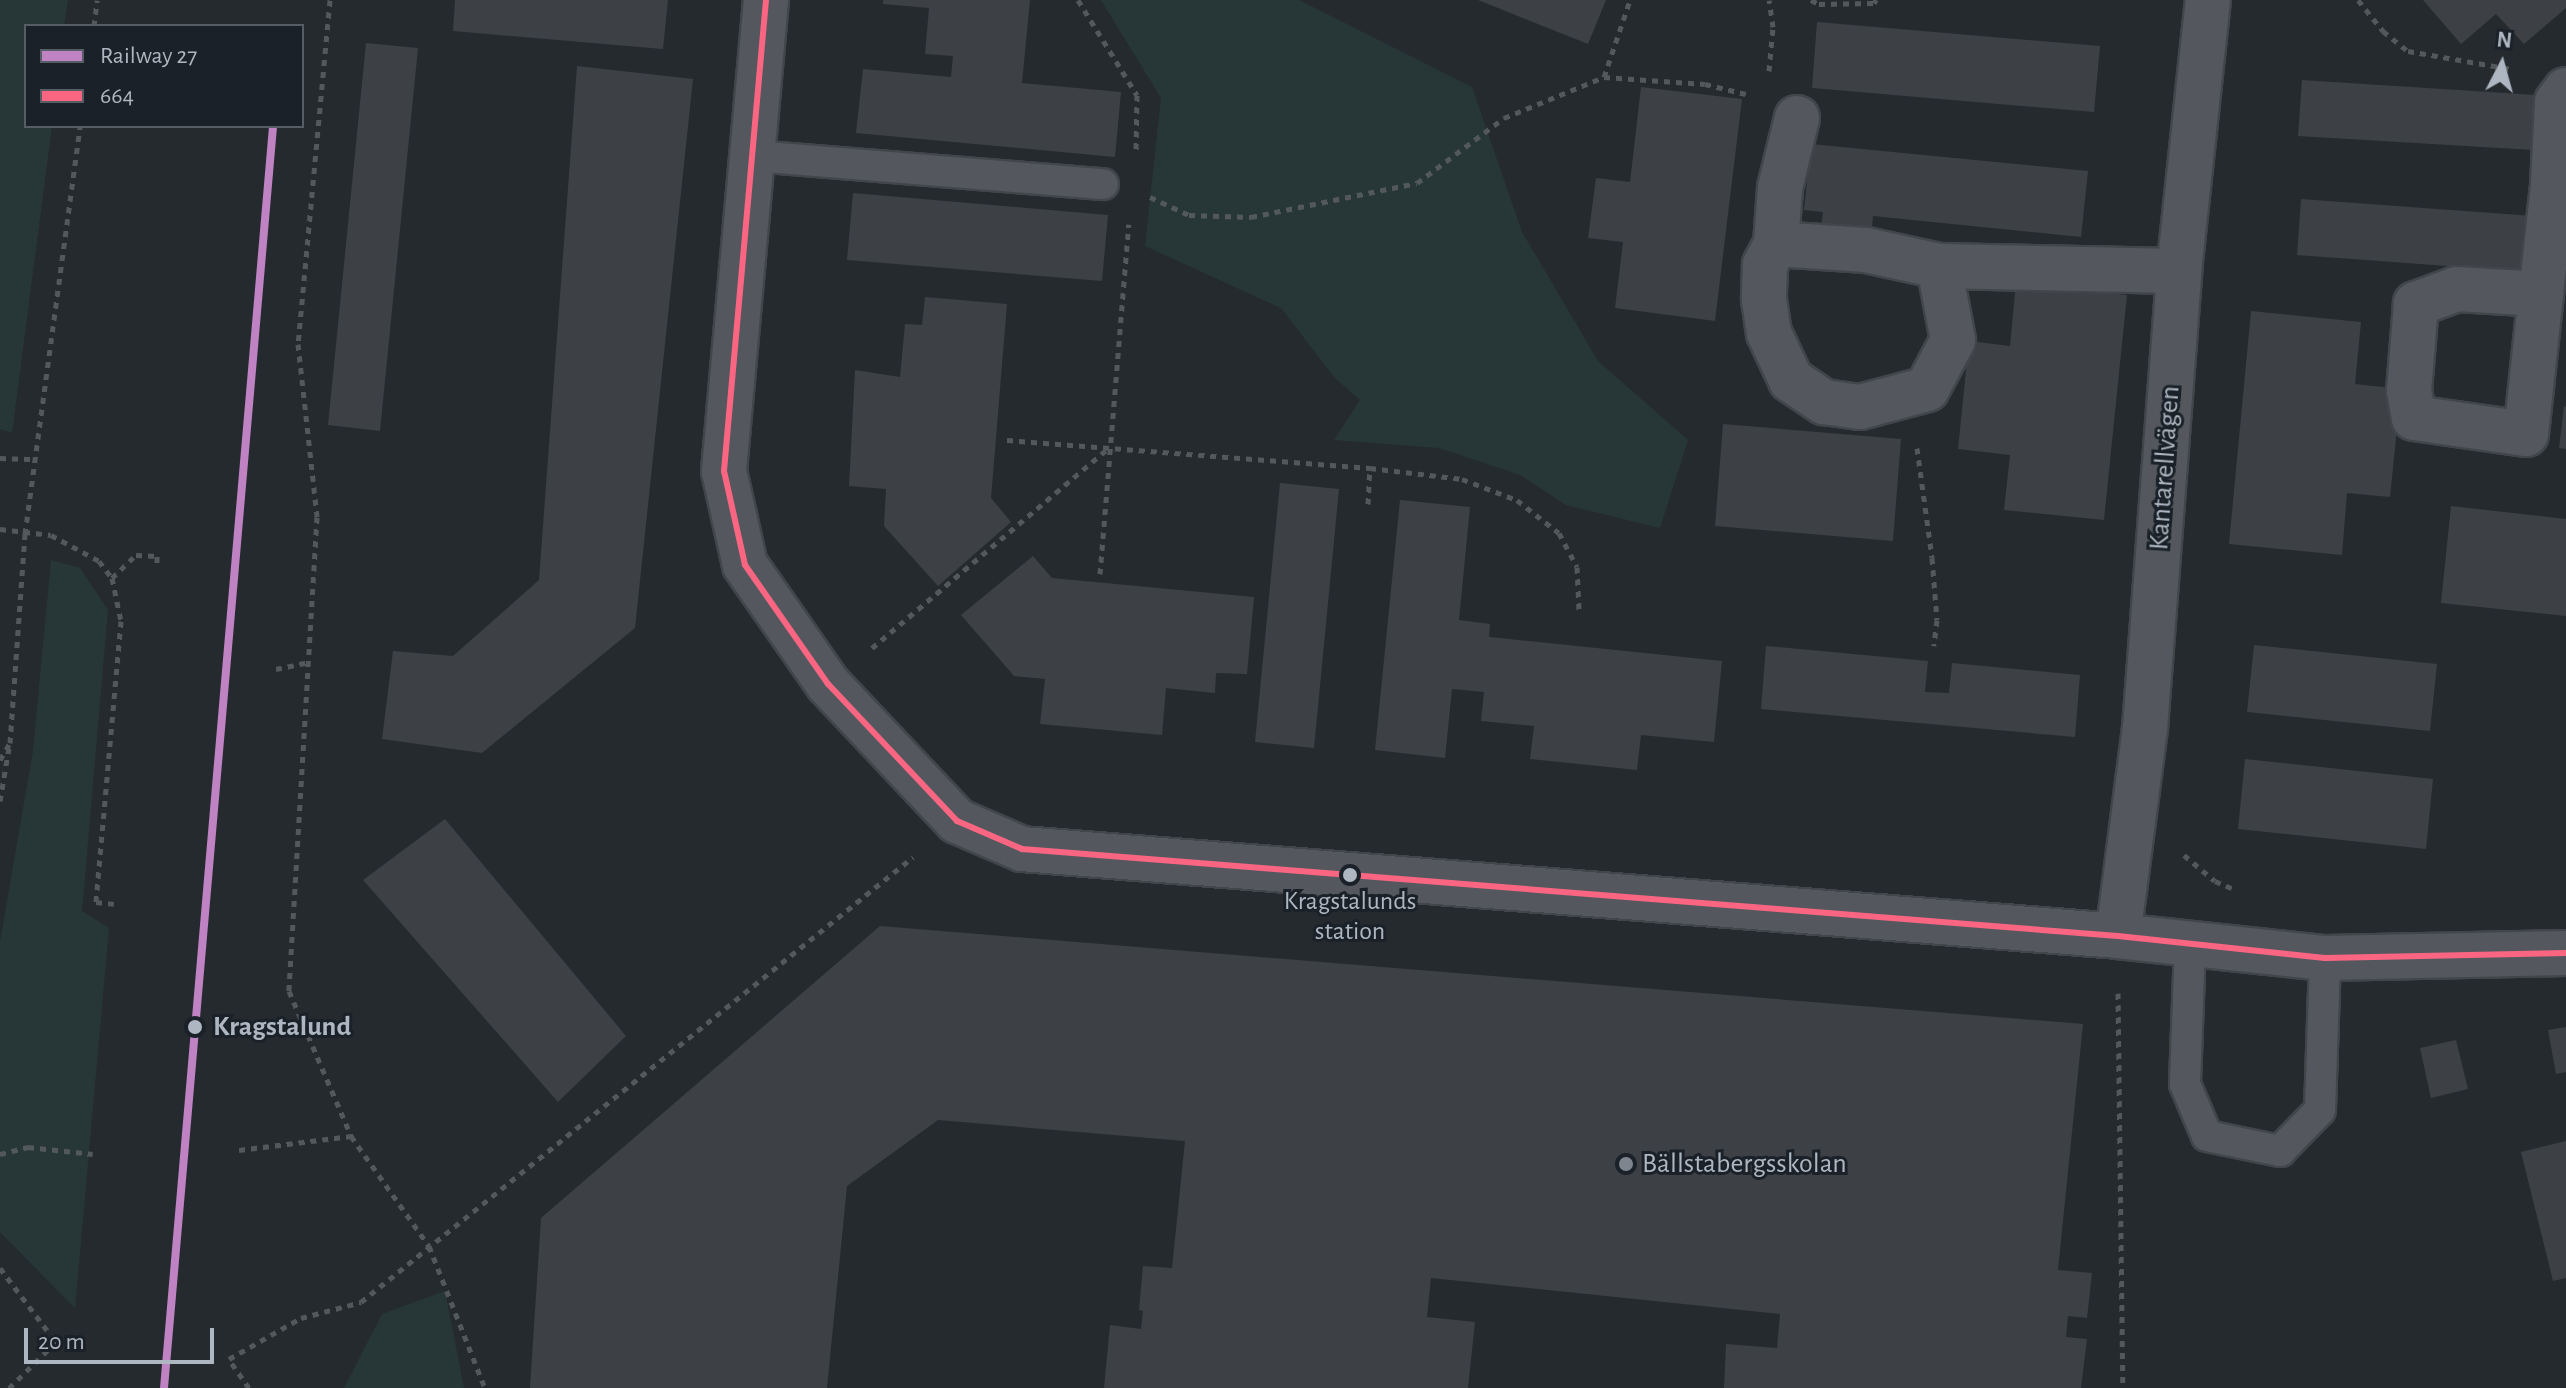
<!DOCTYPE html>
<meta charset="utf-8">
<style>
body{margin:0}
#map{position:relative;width:2566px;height:1388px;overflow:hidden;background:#252a2f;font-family:"Alegreya Sans",sans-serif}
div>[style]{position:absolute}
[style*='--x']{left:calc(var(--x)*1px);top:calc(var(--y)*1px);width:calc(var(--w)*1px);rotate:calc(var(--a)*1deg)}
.green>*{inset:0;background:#273737}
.building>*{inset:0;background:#3d4146}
.path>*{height:5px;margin-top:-2.5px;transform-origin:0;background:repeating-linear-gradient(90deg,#53585b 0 6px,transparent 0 12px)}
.roads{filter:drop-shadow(2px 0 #42464a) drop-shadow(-2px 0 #42464a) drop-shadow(0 2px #42464a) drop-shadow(0 -2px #42464a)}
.service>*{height:30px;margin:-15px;padding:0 15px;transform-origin:15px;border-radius:15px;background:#54585e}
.minor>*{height:44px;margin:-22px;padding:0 22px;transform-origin:22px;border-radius:22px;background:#54585e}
.bus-1>*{height:6px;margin:-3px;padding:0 3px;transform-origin:3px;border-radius:3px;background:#fa6682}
.rail-1>*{height:8px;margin:-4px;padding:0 4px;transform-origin:4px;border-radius:4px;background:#bf83c4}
.dots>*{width:22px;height:22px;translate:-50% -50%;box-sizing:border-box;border:4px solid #1a2128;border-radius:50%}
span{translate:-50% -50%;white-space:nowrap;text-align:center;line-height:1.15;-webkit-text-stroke:6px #1a2128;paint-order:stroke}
.bus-label{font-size:26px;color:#aeb6c1}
.street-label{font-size:28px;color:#aeb6c1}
.stop-label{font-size:28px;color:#aeb6c1;font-weight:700}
.left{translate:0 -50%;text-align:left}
.poi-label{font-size:28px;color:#aeb6c1}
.legend{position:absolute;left:24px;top:24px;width:280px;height:104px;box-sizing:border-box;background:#1a2128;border:2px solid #555d65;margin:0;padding:10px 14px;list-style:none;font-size:24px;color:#aeb6c1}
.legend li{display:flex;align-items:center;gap:16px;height:40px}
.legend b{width:40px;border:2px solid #555d65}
.north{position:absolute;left:2462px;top:24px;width:80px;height:80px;-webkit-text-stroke:6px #1a2128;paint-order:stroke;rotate:6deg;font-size:22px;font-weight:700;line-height:32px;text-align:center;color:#aeb6c1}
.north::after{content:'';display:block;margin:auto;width:28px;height:36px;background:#aeb6c1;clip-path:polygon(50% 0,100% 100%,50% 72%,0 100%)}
.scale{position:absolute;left:24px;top:1328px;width:190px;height:36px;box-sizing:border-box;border:4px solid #aeb6c1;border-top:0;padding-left:10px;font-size:24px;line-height:28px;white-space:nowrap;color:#aeb6c1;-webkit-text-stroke:6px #1a2128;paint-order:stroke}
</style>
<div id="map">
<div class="green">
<i style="clip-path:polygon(0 0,68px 0,64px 26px,26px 26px,26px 126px,52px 126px,12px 433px,0 429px)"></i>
<i style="clip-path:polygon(1101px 0,1299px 0,1472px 87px,1522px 232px,1598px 361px,1688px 440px,1660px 528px,1566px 505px,1520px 475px,1439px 448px,1334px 440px,1360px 400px,1334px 377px,1281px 308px,1145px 246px,1161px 98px)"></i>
<i style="clip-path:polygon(51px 560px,80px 568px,108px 610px,82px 911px,109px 928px,75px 1308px,0 1232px,0 942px,33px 751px)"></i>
<i style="clip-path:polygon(445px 1291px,464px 1388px,344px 1388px,382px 1314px)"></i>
</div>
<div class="building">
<i style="clip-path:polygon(455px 0,668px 0,663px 49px,453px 31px)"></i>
<i style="clip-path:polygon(883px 0,1030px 0,1022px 83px,1121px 92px,1115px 157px,856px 133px,863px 69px,951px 77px,953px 56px,925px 54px,929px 8px,883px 4px)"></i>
<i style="clip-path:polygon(1478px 0,1606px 0,1588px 44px)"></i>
<i style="clip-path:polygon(2423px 0,2566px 0,2566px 8px,2524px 44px,2496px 14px,2461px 44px)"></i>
<i style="clip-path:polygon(1817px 22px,2100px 46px,2094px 112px,1812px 88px)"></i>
<i style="clip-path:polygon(366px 43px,418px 48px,380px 431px,328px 425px)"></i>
<i style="clip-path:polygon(577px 66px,693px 79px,635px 628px,482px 753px,382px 739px,393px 651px,453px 656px,539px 580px)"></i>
<i style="clip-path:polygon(2302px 80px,2536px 95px,2533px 150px,2298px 136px)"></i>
<i style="clip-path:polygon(1641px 87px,1742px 99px,1715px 321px,1615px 308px,1623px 242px,1588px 238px,1596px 178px,1630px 182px)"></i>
<i style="clip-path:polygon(1811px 144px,2088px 171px,2081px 237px,1873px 216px,1871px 239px,1820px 235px,1823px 212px,1804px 210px)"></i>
<i style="clip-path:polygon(853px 193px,1108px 215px,1102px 281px,847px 260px)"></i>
<i style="clip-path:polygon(2301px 199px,2533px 216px,2529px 272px,2297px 255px)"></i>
<i style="clip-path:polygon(2016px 283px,2127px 295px,2104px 520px,2004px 510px,2010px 455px,1958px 449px,1969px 341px,2010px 346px)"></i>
<i style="clip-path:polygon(925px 297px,1007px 304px,991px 498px,1011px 522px,938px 586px,884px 526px,886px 489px,849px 486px,855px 370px,900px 377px,905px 324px,922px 325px)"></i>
<i style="clip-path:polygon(2251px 311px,2361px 322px,2355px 384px,2401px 389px,2390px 497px,2347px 493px,2342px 555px,2229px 544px)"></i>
<i style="clip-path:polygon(2564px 406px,2566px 407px,2566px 449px,2559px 448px)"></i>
<i style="clip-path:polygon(1723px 424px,1901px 439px,1893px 541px,1715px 526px)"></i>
<i style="clip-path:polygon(1280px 483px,1339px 489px,1314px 748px,1255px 742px)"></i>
<i style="clip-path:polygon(1400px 500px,1470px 507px,1459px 620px,1490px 624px,1489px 637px,1722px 661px,1714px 742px,1641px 735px,1637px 770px,1530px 759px,1534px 726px,1481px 721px,1484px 692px,1452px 689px,1445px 758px,1375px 750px)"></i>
<i style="clip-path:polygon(2451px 506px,2566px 519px,2566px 616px,2441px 603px)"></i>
<i style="clip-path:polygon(1033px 556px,1052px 578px,1254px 597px,1247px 674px,1216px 673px,1215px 693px,1166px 688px,1162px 735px,1040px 724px,1045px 679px,1014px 676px,961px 615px)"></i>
<i style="clip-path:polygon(2254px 645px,2437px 664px,2430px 731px,2247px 712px)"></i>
<i style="clip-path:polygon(1766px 646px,1928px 661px,1925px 692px,1949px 693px,1952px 663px,2080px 675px,2075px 737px,1761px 709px)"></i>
<i style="clip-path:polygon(2245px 759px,2433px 779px,2426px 849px,2238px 829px)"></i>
<i style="clip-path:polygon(445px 819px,626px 1036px,558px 1102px,363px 880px)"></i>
<i style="clip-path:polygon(880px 926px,2083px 1024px,2058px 1270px,2092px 1273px,2087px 1318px,2068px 1316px,2066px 1337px,2087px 1339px,2081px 1388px,1724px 1388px,1726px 1344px,1777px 1348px,1780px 1314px,1431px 1278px,1427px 1317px,1475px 1322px,1468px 1388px,1104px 1388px,1110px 1325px,1141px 1329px,1143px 1311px,1139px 1310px,1143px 1266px,1172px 1268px,1185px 1141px,938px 1120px,847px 1186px,827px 1388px,530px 1388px,541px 1218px)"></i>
<i style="clip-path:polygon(2566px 1027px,2566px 1072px,2556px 1074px,2548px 1030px)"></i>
<i style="clip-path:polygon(2456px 1040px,2468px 1089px,2431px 1098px,2420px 1048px)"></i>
<i style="clip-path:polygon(2566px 1141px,2566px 1278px,2553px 1281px,2521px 1152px)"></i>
</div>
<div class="path">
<i style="--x:330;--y:0;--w:345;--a:95.3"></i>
<i style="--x:298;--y:344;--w:174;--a:83.7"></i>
<i style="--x:317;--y:517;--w:475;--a:93.4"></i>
<i style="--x:289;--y:991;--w:158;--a:66.8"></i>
<i style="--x:351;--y:1136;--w:135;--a:54.7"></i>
<i style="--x:429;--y:1246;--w:153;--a:68.5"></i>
<i style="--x:1078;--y:0;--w:112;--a:58.2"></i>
<i style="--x:1137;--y:95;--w:55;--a:91"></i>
<i style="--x:1811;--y:0;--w:9;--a:27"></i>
<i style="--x:1819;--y:4;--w:55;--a:-1"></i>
<i style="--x:1874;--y:3;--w:4;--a:-56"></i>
<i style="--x:2358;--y:0;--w:40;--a:51"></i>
<i style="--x:2383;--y:31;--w:32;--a:39"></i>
<i style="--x:2408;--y:51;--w:105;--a:9.9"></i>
<i style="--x:94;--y:26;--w:26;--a:-83"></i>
<i style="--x:1769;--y:71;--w:44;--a:-84.8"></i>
<i style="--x:1773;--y:27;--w:27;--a:-98"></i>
<i style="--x:1604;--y:77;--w:81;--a:-71.3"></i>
<i style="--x:1150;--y:197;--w:43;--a:24.8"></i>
<i style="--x:1189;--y:215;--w:62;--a:1.8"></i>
<i style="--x:1251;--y:217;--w:169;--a:-11.6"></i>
<i style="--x:1417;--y:183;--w:109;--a:-36.8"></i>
<i style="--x:1504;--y:118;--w:108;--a:-22.3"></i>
<i style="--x:1604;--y:77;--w:101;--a:4"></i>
<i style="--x:1705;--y:84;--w:42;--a:13.7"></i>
<i style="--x:1007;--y:440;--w:364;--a:4.4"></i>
<i style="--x:1370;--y:468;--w:93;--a:6.8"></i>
<i style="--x:1462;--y:479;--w:59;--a:20.9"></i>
<i style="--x:1517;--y:500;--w:53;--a:38.2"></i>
<i style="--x:1559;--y:533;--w:38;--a:62"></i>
<i style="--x:1577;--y:567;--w:43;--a:87.3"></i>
<i style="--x:1917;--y:448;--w:111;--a:82.2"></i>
<i style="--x:1932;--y:558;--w:62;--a:85.4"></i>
<i style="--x:1937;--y:620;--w:26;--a:97"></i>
<i style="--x:0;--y:458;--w:35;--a:2"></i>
<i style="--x:1368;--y:504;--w:36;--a:-87"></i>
<i style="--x:0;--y:529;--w:51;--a:6.7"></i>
<i style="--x:51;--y:535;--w:55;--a:28.4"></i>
<i style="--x:99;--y:561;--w:21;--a:53"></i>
<i style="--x:112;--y:578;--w:44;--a:78.2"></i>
<i style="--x:121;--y:621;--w:282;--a:95.1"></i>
<i style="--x:96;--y:902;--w:18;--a:6"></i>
<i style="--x:1100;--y:574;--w:351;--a:-85.3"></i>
<i style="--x:112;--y:578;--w:33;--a:-44"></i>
<i style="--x:136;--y:555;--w:21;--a:3"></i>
<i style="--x:157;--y:556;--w:7;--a:90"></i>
<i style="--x:872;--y:648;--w:310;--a:-40.2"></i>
<i style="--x:276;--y:669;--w:34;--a:-12"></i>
<i style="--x:0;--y:760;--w:20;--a:-60"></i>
<i style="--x:10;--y:743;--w:210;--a:-85.9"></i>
<i style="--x:25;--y:534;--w:412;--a:-82.3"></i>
<i style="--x:0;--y:801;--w:54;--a:-80.4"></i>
<i style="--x:2184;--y:855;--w:40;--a:40"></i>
<i style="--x:2215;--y:881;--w:21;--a:23"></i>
<i style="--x:2118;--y:993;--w:395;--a:89.3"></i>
<i style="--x:239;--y:1150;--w:113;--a:-7.1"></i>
<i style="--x:0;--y:1154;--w:29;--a:-14"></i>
<i style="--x:28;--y:1147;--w:65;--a:6.1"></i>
<i style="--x:0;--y:1268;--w:93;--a:52.9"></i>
<i style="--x:56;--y:1342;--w:66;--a:135.6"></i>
<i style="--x:249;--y:1388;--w:35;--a:-125"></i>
<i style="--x:229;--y:1359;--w:83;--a:-29.7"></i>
<i style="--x:301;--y:1318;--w:62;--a:-14.9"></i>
<i style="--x:361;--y:1302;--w:709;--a:-38.87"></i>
</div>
<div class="roads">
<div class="service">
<i style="--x:753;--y:156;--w:351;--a:4.6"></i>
<i style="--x:2190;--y:946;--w:138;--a:92.1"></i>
<i style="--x:2185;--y:1084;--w:56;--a:67.1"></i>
<i style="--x:2207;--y:1136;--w:75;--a:11.6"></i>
<i style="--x:2280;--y:1151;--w:57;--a:-45.7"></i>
<i style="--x:2320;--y:1110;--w:152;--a:-88.1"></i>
</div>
<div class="minor">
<i style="--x:766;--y:0;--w:473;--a:95.1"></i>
<i style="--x:724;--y:471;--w:96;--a:77.4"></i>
<i style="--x:745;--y:565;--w:145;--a:55.1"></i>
<i style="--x:828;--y:684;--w:188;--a:46.7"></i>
<i style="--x:957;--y:821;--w:71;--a:23.3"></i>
<i style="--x:1022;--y:849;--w:1099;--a:4.54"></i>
<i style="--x:2118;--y:936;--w:208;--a:6.1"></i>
<i style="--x:2325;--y:958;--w:241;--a:-1.2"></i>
<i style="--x:1797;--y:118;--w:72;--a:103.7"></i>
<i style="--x:1780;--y:188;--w:56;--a:94.1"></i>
<i style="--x:1776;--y:244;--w:90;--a:3.8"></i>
<i style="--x:1866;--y:250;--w:75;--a:12.4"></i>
<i style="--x:1939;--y:266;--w:240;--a:1.2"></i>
<i style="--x:1776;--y:244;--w:24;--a:118"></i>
<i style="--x:1765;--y:265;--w:34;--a:92"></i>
<i style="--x:1764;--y:299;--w:34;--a:82"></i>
<i style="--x:1769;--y:333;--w:52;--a:64.9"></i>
<i style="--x:1791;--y:380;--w:40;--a:34"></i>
<i style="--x:1824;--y:402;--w:36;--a:8"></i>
<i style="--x:1860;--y:407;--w:69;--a:-15"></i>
<i style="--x:1927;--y:389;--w:55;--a:-62"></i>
<i style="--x:1953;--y:340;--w:75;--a:-100.7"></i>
<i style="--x:2541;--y:294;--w:84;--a:-176.6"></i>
<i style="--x:2457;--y:289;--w:44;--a:159.9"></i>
<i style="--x:2416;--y:304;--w:87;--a:94.6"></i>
<i style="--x:2409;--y:391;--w:27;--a:80"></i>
<i style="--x:2414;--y:418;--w:113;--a:8.1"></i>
<i style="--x:2526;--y:434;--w:141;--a:-83.9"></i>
<i style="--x:2541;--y:294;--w:110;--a:-83.7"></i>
<i style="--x:2553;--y:185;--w:83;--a:-87.2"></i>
<i style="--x:2557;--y:102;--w:15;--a:-53"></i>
<i style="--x:2118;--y:936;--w:210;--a:-82.6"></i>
<i style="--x:2145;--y:728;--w:458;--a:-85.7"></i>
<i style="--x:2179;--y:271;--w:273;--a:-83.9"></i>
</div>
</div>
<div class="bus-1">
<i style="--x:766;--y:0;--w:473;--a:95.1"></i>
<i style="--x:724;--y:471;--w:96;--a:77.4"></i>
<i style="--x:745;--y:565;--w:145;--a:55.1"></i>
<i style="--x:828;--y:684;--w:188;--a:46.7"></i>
<i style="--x:957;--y:821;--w:71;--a:23.3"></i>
<i style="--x:1022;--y:849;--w:1099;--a:4.54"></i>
<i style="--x:2118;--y:936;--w:208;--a:6.1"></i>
<i style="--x:2325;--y:958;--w:241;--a:-1.2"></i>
</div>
<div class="rail-1">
<i style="--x:164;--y:1388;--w:1267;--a:-85.06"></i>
</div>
<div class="dots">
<i style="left:1350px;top:875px;background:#aeb6c1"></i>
<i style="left:195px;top:1027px;background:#aeb6c1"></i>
<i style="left:1626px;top:1164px;background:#7e858e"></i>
</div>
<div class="bus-label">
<span style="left:1350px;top:917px">Kragstalunds<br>station</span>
</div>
<div class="street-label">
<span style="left:2165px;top:468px;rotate:-86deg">Kantarellvägen</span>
</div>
<div class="stop-label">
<span class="left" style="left:213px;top:1027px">Kragstalund</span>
</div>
<div class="poi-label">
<span class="left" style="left:1642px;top:1164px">Bällstabergsskolan</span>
</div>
<ul class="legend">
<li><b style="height:10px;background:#bf83c4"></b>Railway 27</li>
<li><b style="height:10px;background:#fa6682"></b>664</li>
</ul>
<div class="north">N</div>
<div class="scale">20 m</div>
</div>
